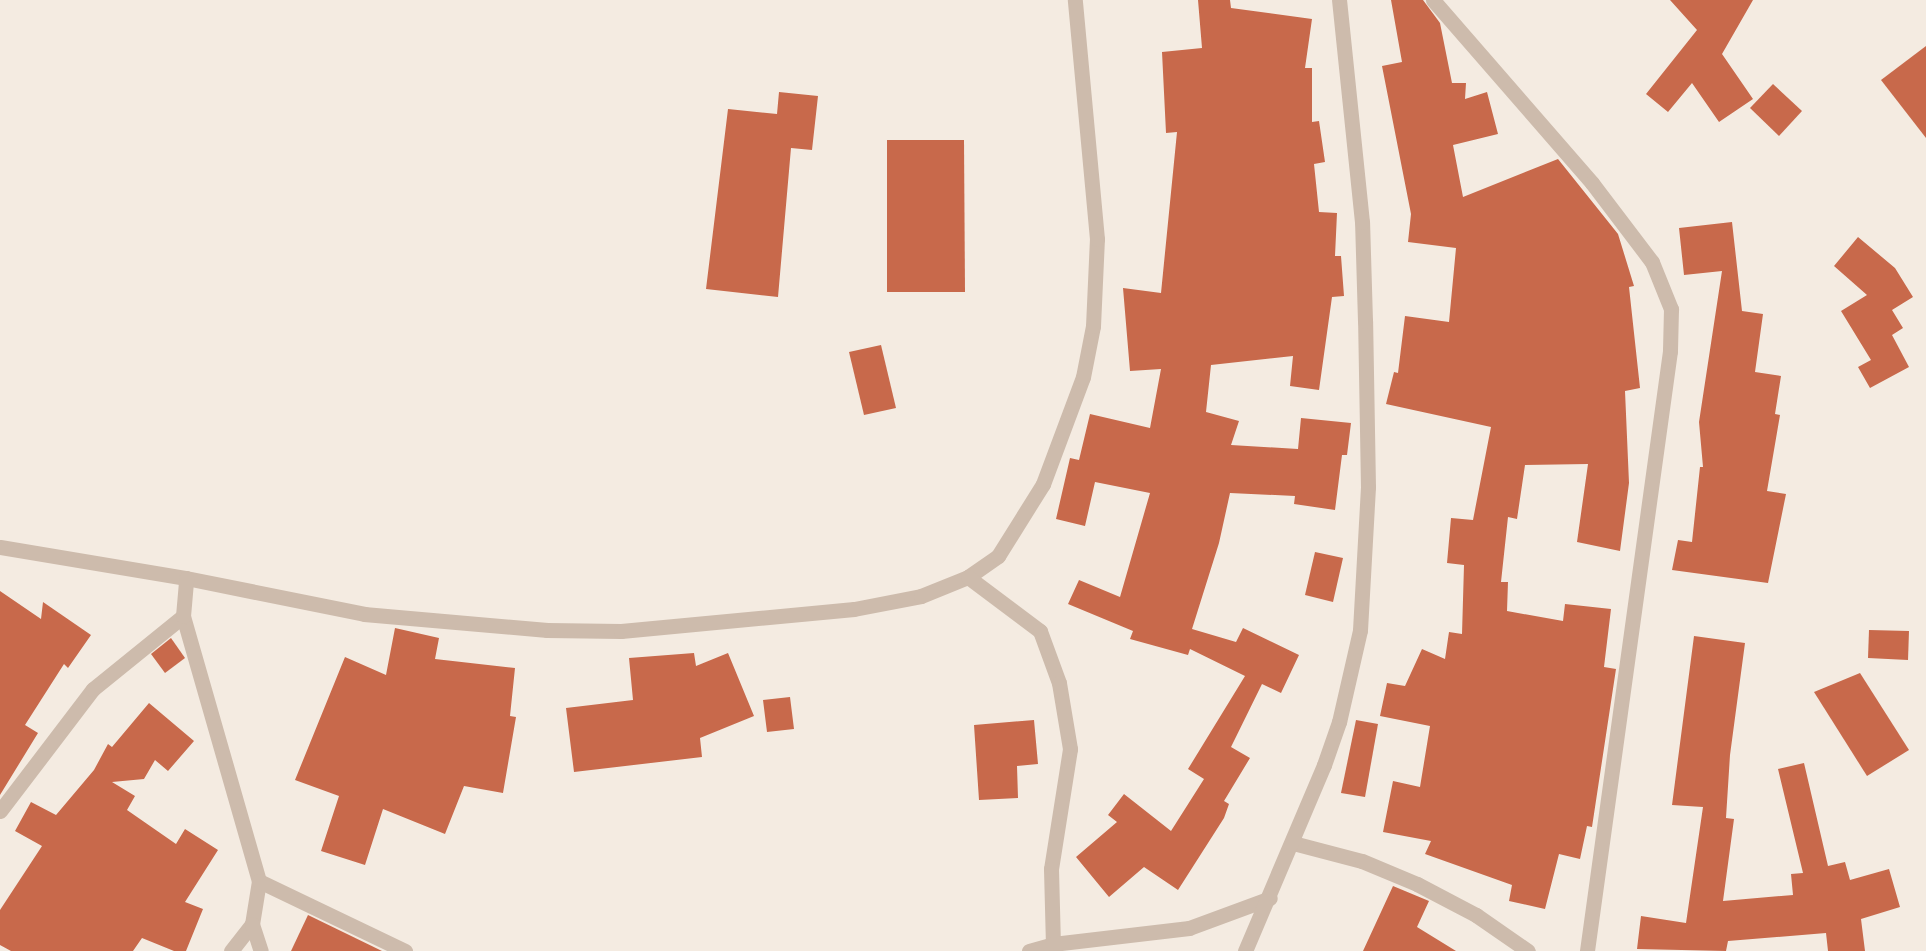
<!DOCTYPE html>
<style>
body{margin:0}
#map{position:relative;width:1926px;height:951px;overflow:hidden;background:#f4ebe1;font-family:"Space Grotesk",sans-serif}
div>[style]{position:absolute}
[style*='--x']{left:calc(var(--x)*1px);top:calc(var(--y)*1px);width:calc(var(--w)*1px);rotate:calc(var(--a)*1deg)}
.building>*{inset:0;background:#c8694b}
.minor>*{height:15px;margin:-7.5px;padding:0 7.5px;transform-origin:7.5px;border-radius:7.5px;background:#cdbbac}
span{translate:-50% -50%;white-space:nowrap;text-align:center;line-height:1.15;-webkit-text-stroke:4.5px #fbf5ee;paint-order:stroke}
</style>
<div id="map">
<div class="building">
<i style="clip-path:polygon(1198px 0,1230px 0,1231px 8px,1312px 19px,1305px 68px,1312px 68px,1312px 122px,1319px 121px,1325px 162px,1314px 164px,1319px 212px,1337px 213px,1335px 256px,1341px 256px,1344px 296px,1332px 297px,1319px 390px,1290px 386px,1293px 356px,1211px 365px,1206px 412px,1239px 421px,1231px 445px,1298px 449px,1301px 418px,1351px 423px,1347px 455px,1342px 455px,1335px 510px,1294px 504px,1295px 496px,1230px 493px,1219px 543px,1192px 629px,1236px 642px,1243px 628px,1299px 655px,1281px 693px,1262px 684px,1231px 747px,1250px 758px,1224px 801px,1229px 804px,1224px 818px,1178px 890px,1144px 867px,1109px 897px,1076px 857px,1117px 822px,1108px 815px,1124px 794px,1171px 831px,1204px 779px,1188px 769px,1245px 676px,1190px 649px,1188px 655px,1130px 639px,1133px 631px,1068px 604px,1079px 580px,1120px 597px,1150px 493px,1095px 482px,1085px 526px,1056px 519px,1070px 458px,1079px 460px,1090px 414px,1150px 428px,1161px 369px,1130px 371px,1123px 288px,1161px 293px,1177px 132px,1166px 133px,1162px 52px,1202px 48px)"></i>
<i style="clip-path:polygon(1391px 0,1423px 0,1440px 23px,1452px 83px,1466px 83px,1465px 99px,1487px 92px,1498px 134px,1453px 145px,1463px 197px,1558px 159px,1618px 234px,1634px 286px,1629px 287px,1640px 388px,1625px 391px,1629px 483px,1620px 551px,1577px 542px,1588px 464px,1525px 465px,1517px 519px,1508px 517px,1501px 582px,1508px 582px,1507px 611px,1563px 621px,1565px 604px,1611px 609px,1604px 667px,1616px 669px,1592px 827px,1587px 826px,1580px 859px,1559px 854px,1545px 909px,1509px 901px,1512px 885px,1425px 854px,1431px 841px,1383px 832px,1393px 781px,1420px 787px,1430px 726px,1380px 716px,1387px 683px,1405px 686px,1422px 649px,1445px 659px,1449px 632px,1462px 634px,1464px 565px,1447px 563px,1451px 518px,1473px 520px,1491px 427px,1386px 404px,1394px 372px,1398px 373px,1405px 316px,1449px 322px,1456px 248px,1408px 242px,1411px 214px,1382px 66px,1402px 62px)"></i>
<i style="clip-path:polygon(1670px 0,1753px 0,1722px 54px,1753px 99px,1719px 122px,1692px 83px,1668px 112px,1646px 94px,1697px 30px)"></i>
<i style="clip-path:polygon(1926px 46px,1926px 138px,1881px 80px)"></i>
<i style="clip-path:polygon(1773px 84px,1802px 111px,1779px 136px,1750px 108px)"></i>
<i style="clip-path:polygon(779px 92px,818px 96px,812px 150px,791px 148px,778px 297px,706px 289px,728px 109px,777px 114px)"></i>
<i style="clip-path:polygon(887px 140px,964px 140px,965px 292px,887px 292px)"></i>
<i style="clip-path:polygon(1732px 222px,1742px 311px,1763px 314px,1755px 372px,1781px 376px,1775px 414px,1780px 415px,1767px 491px,1786px 494px,1768px 583px,1672px 570px,1678px 540px,1692px 542px,1700px 467px,1703px 467px,1699px 422px,1722px 271px,1684px 275px,1679px 228px)"></i>
<i style="clip-path:polygon(1858px 237px,1895px 268px,1913px 297px,1892px 310px,1903px 328px,1892px 335px,1909px 367px,1870px 388px,1858px 367px,1871px 360px,1841px 311px,1867px 295px,1834px 266px)"></i>
<i style="clip-path:polygon(881px 345px,896px 408px,864px 415px,849px 352px)"></i>
<i style="clip-path:polygon(1315px 552px,1343px 558px,1333px 602px,1305px 595px)"></i>
<i style="clip-path:polygon(0 591px,41px 619px,43px 602px,91px 635px,68px 668px,64px 664px,25px 725px,38px 733px,0 795px)"></i>
<i style="clip-path:polygon(395px 628px,439px 638px,435px 659px,515px 668px,510px 716px,516px 717px,503px 793px,464px 786px,445px 834px,383px 809px,365px 865px,321px 851px,339px 796px,295px 780px,345px 657px,386px 675px)"></i>
<i style="clip-path:polygon(1869px 630px,1909px 631px,1908px 660px,1868px 658px)"></i>
<i style="clip-path:polygon(1694px 636px,1745px 643px,1730px 755px,1726px 818px,1734px 819px,1723px 901px,1793px 895px,1791px 874px,1803px 873px,1778px 769px,1804px 763px,1828px 866px,1845px 862px,1850px 880px,1889px 869px,1900px 907px,1861px 919px,1865px 951px,1828px 951px,1826px 933px,1728px 941px,1726px 951px,1637px 949px,1641px 916px,1686px 923px,1703px 807px,1672px 805px)"></i>
<i style="clip-path:polygon(171px 638px,185px 658px,165px 673px,151px 654px)"></i>
<i style="clip-path:polygon(694px 653px,696px 666px,728px 653px,754px 716px,700px 738px,702px 757px,574px 772px,566px 708px,633px 700px,629px 658px)"></i>
<i style="clip-path:polygon(1860px 673px,1909px 750px,1867px 776px,1814px 692px)"></i>
<i style="clip-path:polygon(790px 697px,794px 729px,767px 732px,763px 700px)"></i>
<i style="clip-path:polygon(149px 703px,194px 741px,168px 771px,155px 760px,144px 779px,112px 782px,135px 796px,127px 810px,176px 844px,185px 829px,218px 850px,185px 902px,203px 909px,186px 951px,174px 951px,142px 938px,133px 951px,11px 951px,0 945px,0 910px,42px 846px,15px 831px,31px 802px,56px 815px,94px 770px,108px 744px,112px 747px)"></i>
<i style="clip-path:polygon(1034px 720px,1038px 764px,1017px 766px,1018px 798px,979px 800px,974px 725px)"></i>
<i style="clip-path:polygon(1356px 720px,1378px 724px,1365px 797px,1341px 793px)"></i>
<i style="clip-path:polygon(1393px 886px,1429px 901px,1417px 927px,1456px 951px,1363px 951px)"></i>
<i style="clip-path:polygon(308px 915px,382px 951px,291px 951px)"></i>
</div>
<div class="minor">
<i style="--x:1433;--y:0;--w:242;--a:49"></i>
<i style="--x:1592;--y:183;--w:99;--a:52.8"></i>
<i style="--x:1652;--y:262;--w:51;--a:68"></i>
<i style="--x:1671;--y:309;--w:42;--a:91.4"></i>
<i style="--x:1670;--y:351;--w:606;--a:97.88"></i>
<i style="--x:0;--y:547;--w:189;--a:9.5"></i>
<i style="--x:186;--y:578;--w:182;--a:11.4"></i>
<i style="--x:364;--y:614;--w:184;--a:5"></i>
<i style="--x:547;--y:630;--w:74;--a:0.8"></i>
<i style="--x:621;--y:631;--w:234;--a:-5.4"></i>
<i style="--x:854;--y:609;--w:68;--a:-11"></i>
<i style="--x:921;--y:596;--w:51;--a:-22"></i>
<i style="--x:968;--y:577;--w:37;--a:-35"></i>
<i style="--x:998;--y:556;--w:85;--a:-58"></i>
<i style="--x:1043;--y:484;--w:114;--a:-69.5"></i>
<i style="--x:1083;--y:377;--w:52;--a:-78.9"></i>
<i style="--x:1093;--y:326;--w:87;--a:-87.4"></i>
<i style="--x:1097;--y:239;--w:240;--a:-95.3"></i>
<i style="--x:968;--y:577;--w:90;--a:36.9"></i>
<i style="--x:1040;--y:631;--w:55;--a:69.9"></i>
<i style="--x:1059;--y:683;--w:67;--a:80.5"></i>
<i style="--x:1070;--y:749;--w:121;--a:99"></i>
<i style="--x:1051;--y:869;--w:75;--a:88.5"></i>
<i style="--x:183;--y:616;--w:276;--a:74"></i>
<i style="--x:259;--y:881;--w:44;--a:99.2"></i>
<i style="--x:252;--y:924;--w:34;--a:128"></i>
<i style="--x:0;--y:811;--w:153;--a:-52.7"></i>
<i style="--x:93;--y:689;--w:116;--a:-39"></i>
<i style="--x:183;--y:616;--w:38;--a:-85"></i>
<i style="--x:1293;--y:843;--w:71;--a:14.6"></i>
<i style="--x:1362;--y:861;--w:60;--a:22.7"></i>
<i style="--x:1417;--y:884;--w:67;--a:27.7"></i>
<i style="--x:1476;--y:915;--w:63;--a:34.7"></i>
<i style="--x:259;--y:881;--w:162;--a:25.6"></i>
<i style="--x:252;--y:924;--w:28;--a:72"></i>
<i style="--x:1029;--y:951;--w:25;--a:-16"></i>
<i style="--x:1053;--y:944;--w:137;--a:-6.7"></i>
<i style="--x:1189;--y:928;--w:86;--a:-20.3"></i>
<i style="--x:1245;--y:951;--w:202;--a:-67"></i>
<i style="--x:1324;--y:765;--w:46;--a:-70.8"></i>
<i style="--x:1339;--y:722;--w:94;--a:-77.1"></i>
<i style="--x:1360;--y:630;--w:143;--a:-86.8"></i>
<i style="--x:1368;--y:487;--w:166;--a:-91"></i>
<i style="--x:1365;--y:321;--w:99;--a:-91.7"></i>
<i style="--x:1362;--y:222;--w:223;--a:-95.9"></i>
</div>
</div>
